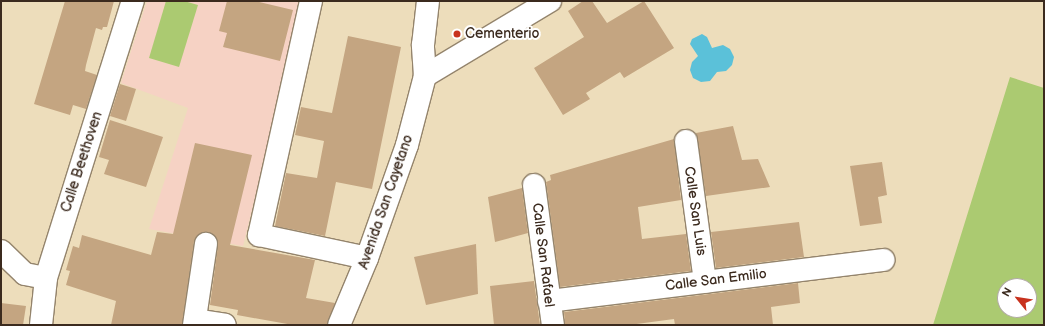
<!DOCTYPE html>
<style>
body{margin:0}
#map{position:relative;width:1045px;height:326px;overflow:hidden;background:#edddbb;font-family:"Balsamiq Sans",sans-serif}
div>[style]{position:absolute}
[style*='--x']{left:calc(var(--x)*1px);top:calc(var(--y)*1px);width:calc(var(--w)*1px);rotate:calc(var(--a)*1deg)}
.built>*{inset:0;background:#f6d2c4}
.green>*{inset:0;background:#abca71}
.water>*{inset:0;background:#5bc1d9}
.building>*{inset:0;background:#c4a581}
.roads{filter:drop-shadow(1px 0 #94846c) drop-shadow(-1px 0 #94846c) drop-shadow(0 1px #94846c) drop-shadow(0 -1px #94846c)}
.minor>*{height:22px;margin:-11px;padding:0 11px;transform-origin:11px;border-radius:11px;background:#fff}
.tertiary>*{height:22px;margin:-11px;padding:0 11px;transform-origin:11px;border-radius:11px;background:#fff}
.dots>*{width:11px;height:11px;translate:-50% -50%;box-sizing:border-box;border:2px solid #fff;border-radius:50%}
span{translate:-50% -50%;white-space:nowrap;text-align:center;line-height:1.15;-webkit-text-stroke:4px #fff;paint-order:stroke}
.poi-label{font-size:14px;color:#3b2a1e}
.left{translate:0 -50%;text-align:left}
.street-label{font-size:14px;color:#3b2a1e}
.frame{position:absolute;inset:0;border:2px solid #3b2a1e;pointer-events:none}
.north{position:absolute;left:997px;top:278px;width:40px;height:40px;box-sizing:border-box;background:#fff;border:1px solid #b1aaa5;border-radius:50%;rotate:300deg;font-size:11px;font-weight:700;line-height:16px;text-align:center;color:#3b2a1e}
.north::after{content:'';display:block;margin:auto;width:14px;height:18px;background:#c8321e;clip-path:polygon(50% 0,100% 100%,50% 72%,0 100%)}
</style>
<div id="map">
<div class="built">
<i style="clip-path:polygon(147px 1px,304px 1px,243px 246px,149px 229px,188px 108px,121px 83px)"></i>
</div>
<div class="green">
<i style="clip-path:polygon(166px 1px,184px 1px,198px 5px,179px 67px,149px 58px)"></i>
<i style="clip-path:polygon(evenodd,1010px 77px,1044px 88px,1044px 325px,933px 325px,1010px 77px,1005px 286px,1029px 286px,1029px 310px,1005px 310px,1005px 286px)"></i>
</div>
<div class="water">
<i style="clip-path:polygon(702px 34px,707px 37px,712px 48px,723px 45px,730px 49px,734px 57px,732px 65px,726px 71px,717px 72px,710px 81px,701px 82px,693px 78px,690px 70px,692px 62px,698px 56px,690px 44px,692px 39px)"></i>
</div>
<div class="building">
<i style="clip-path:polygon(65px 1px,114px 1px,107px 27px,103px 27px,102px 30px,96px 28px,86px 65px,85px 71px,97px 75px,86px 109px,73px 105px,70px 115px,34px 104px)"></i>
<i style="clip-path:polygon(227px 1px,255px 1px,293px 10px,280px 61px,223px 47px,227px 33px,219px 31px)"></i>
<i style="clip-path:polygon(583px 1px,592px 1px,607px 23px,644px 1px,674px 48px,624px 78px,620px 72px,586px 93px,590px 99px,563px 115px,534px 68px,584px 37px,568px 11px)"></i>
<i style="clip-path:polygon(348px 36px,401px 47px,372px 189px,336px 182px,325px 236px,275px 226px,286px 173px,317px 178px,324px 141px,295px 135px,301px 107px,332px 113px)"></i>
<i style="clip-path:polygon(120px 84px,136px 89px,126px 121px,110px 116px)"></i>
<i style="clip-path:polygon(110px 120px,163px 137px,146px 187px,104px 174px,109px 160px,99px 157px)"></i>
<i style="clip-path:polygon(733px 126px,742px 160px,758px 159px,770px 187px,706px 196px,696px 133px)"></i>
<i style="clip-path:polygon(674px 139px,681px 200px,638px 207px,642px 239px,686px 234px,691px 271px,560px 287px,546px 182px,551px 180px,550px 175px)"></i>
<i style="clip-path:polygon(195px 143px,252px 155px,230px 245px,315px 260px,306px 298px,335px 303px,327px 325px,293px 325px,237px 315px,238px 310px,210px 305px,218px 245px,217px 239px,208px 232px,201px 233px,194px 242px,182px 325px,111px 325px,116px 301px,66px 285px,70px 271px,66px 270px,73px 246px,79px 248px,82px 235px,151px 255px,157px 232px,173px 234px)"></i>
<i style="clip-path:polygon(882px 162px,887px 195px,878px 197px,882px 223px,860px 226px,850px 166px)"></i>
<i style="clip-path:polygon(522px 188px,528px 233px,495px 242px,488px 197px)"></i>
<i style="clip-path:polygon(799px 222px,804px 257px,716px 268px,711px 232px)"></i>
<i style="clip-path:polygon(476px 244px,478px 294px,426px 305px,414px 257px)"></i>
<i style="clip-path:polygon(534px 281px,540px 325px,494px 325px,490px 286px)"></i>
<i style="clip-path:polygon(798px 283px,800px 303px,771px 307px,773px 325px,675px 325px,674px 319px,629px 325px,565px 325px,564px 312px)"></i>
<i style="clip-path:polygon(1px 303px,26px 306px,23px 325px,1px 325px)"></i>
</div>
<div class="roads">
<div class="minor">
<i style="--x:311;--y:1;--w:240;--a:102.5"></i>
<i style="--x:259;--y:235;--w:110;--a:12"></i>
<i style="--x:686;--y:141;--w:142;--a:82.3"></i>
<i style="--x:534;--y:185;--w:141;--a:82.3"></i>
<i style="--x:1;--y:251;--w:33;--a:44"></i>
<i style="--x:25;--y:274;--w:21;--a:11"></i>
<i style="--x:549;--y:301;--w:337;--a:-7"></i>
<i style="--x:195;--y:320;--w:30;--a:9"></i>
<i style="--x:41;--y:325;--w:47;--a:-83.9"></i>
<i style="--x:46;--y:278;--w:290;--a:-72.6"></i>
<i style="--x:194;--y:325;--w:82;--a:-81.6"></i>
</div>
<div class="tertiary">
<i style="--x:425;--y:76;--w:146;--a:-31"></i>
<i style="--x:339;--y:325;--w:73;--a:-67.3"></i>
<i style="--x:367;--y:258;--w:120;--a:-70.5"></i>
<i style="--x:407;--y:145;--w:71;--a:-75.4"></i>
<i style="--x:425;--y:76;--w:31;--a:-94"></i>
<i style="--x:423;--y:45;--w:44;--a:-83.5"></i>
</div>
</div>
<div class="dots">
<i style="left:457px;top:34px;background:#c8321e"></i>
</div>
<div class="poi-label">
<span class="left" style="left:465px;top:34px">Cementerio</span>
</div>
<div class="street-label">
<span style="left:82px;top:162px;rotate:-72deg">Calle Beethoven</span>
<span style="left:386px;top:202px;rotate:-71deg">Avenida San Cayetano</span>
<span style="left:695px;top:211px;rotate:82deg">Calle San Luis</span>
<span style="left:543px;top:255px;rotate:83deg">Calle San Rafael</span>
<span style="left:716px;top:280px;rotate:-7deg">Calle San Emilio</span>
</div>
<div class="frame"></div>
<div class="north">N</div>
</div>
